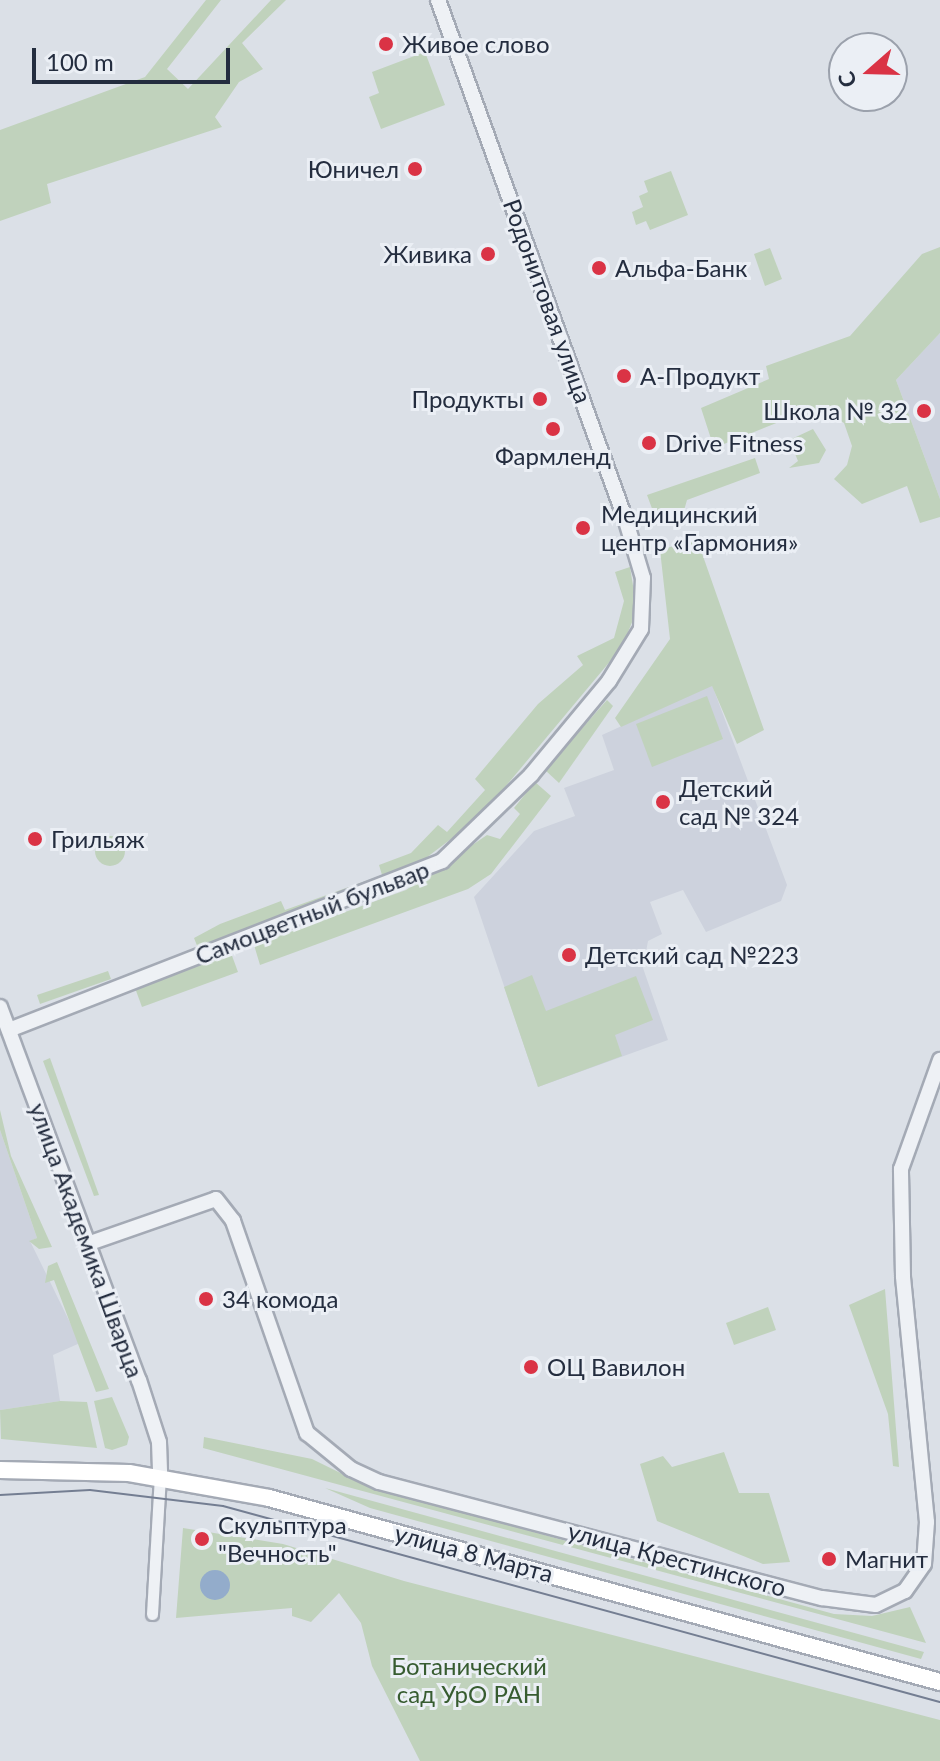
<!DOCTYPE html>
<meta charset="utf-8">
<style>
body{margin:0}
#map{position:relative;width:940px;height:1761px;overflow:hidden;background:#dbe0e7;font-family:Lato,sans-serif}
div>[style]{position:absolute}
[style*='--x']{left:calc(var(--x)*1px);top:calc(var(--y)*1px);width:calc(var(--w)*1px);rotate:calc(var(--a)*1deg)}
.built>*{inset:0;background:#cdd2dd}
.green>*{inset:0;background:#c0d2bc}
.round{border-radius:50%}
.water>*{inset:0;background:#93accb}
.roads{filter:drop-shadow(2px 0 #a4aab5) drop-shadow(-2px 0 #a4aab5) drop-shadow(0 2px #a4aab5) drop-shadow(0 -2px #a4aab5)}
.minor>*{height:11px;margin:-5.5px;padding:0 5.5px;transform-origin:5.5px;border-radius:5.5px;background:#eef1f5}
.tertiary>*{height:14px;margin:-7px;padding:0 7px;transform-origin:7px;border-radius:7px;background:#eef1f5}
.secondary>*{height:16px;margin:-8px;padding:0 8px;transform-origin:8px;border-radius:8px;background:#fff}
.tram>*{height:2px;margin:-1px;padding:0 1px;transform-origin:1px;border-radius:1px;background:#747e92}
.dots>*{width:22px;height:22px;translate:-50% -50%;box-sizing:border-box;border:4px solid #ebeff5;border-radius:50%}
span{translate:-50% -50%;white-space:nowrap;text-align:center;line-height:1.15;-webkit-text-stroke:6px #ebeff5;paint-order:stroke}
.poi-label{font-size:24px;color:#242d3f}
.left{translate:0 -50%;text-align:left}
.right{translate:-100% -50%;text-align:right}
.street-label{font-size:24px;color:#242d3f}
.park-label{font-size:24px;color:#375c30}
.north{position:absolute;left:828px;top:32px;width:80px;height:80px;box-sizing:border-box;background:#ebeff5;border:2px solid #9ba1ac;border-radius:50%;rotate:250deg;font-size:22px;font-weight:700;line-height:32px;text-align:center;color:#242d3f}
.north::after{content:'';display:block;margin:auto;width:28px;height:36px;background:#da3345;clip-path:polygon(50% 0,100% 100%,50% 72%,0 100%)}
.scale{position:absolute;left:32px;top:48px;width:198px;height:36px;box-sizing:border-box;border:4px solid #242d3f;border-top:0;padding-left:10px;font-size:24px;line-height:28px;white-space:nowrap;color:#242d3f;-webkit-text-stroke:6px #ebeff5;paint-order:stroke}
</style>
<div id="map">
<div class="built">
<i style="clip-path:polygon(940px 333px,940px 499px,896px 380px)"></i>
<i style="clip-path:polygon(712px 685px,787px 885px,781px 901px,706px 932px,683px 890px,650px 902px,662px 934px,648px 941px,643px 968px,668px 1040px,538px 1087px,474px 897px,534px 831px,575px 816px,564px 788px,614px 770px,602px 735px)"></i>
<i style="clip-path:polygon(0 1130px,37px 1238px,30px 1241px,80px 1343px,53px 1355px,60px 1401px,0 1410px)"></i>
</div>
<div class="green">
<i style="clip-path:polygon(206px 0,221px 0,167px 69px,188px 89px,271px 0,286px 0,242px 43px,263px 69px,239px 82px,215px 117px,222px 127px,47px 184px,51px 203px,0 221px,0 130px,145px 77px)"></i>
<i style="clip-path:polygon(425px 52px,445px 105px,381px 129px,369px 97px,379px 93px,372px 72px)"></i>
<i style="clip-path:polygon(671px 171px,688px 215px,650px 230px,646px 221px,636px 225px,632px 212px,643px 207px,639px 196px,648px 192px,644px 181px)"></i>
<i style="clip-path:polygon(940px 247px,940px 333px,896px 380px,940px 499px,940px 517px,920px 523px,907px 486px,862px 504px,834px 479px,847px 465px,852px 446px,844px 423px,827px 412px,804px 412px,714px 448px,701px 408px,769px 379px,766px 366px,850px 336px,922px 254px)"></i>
<i style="clip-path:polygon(770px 248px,782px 279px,765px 286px,754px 254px)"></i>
<i style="clip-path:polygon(813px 429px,826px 450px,819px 463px,789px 468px,798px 461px,791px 444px,783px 443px)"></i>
<i style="clip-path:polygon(755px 458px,760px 473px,687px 500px,683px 514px,657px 522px,647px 495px)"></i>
<i style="clip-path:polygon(697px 539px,764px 730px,737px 744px,712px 686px,621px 727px,615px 718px,670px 639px,660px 550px)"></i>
<i style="clip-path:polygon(630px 567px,637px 610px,622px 647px,480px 817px,418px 864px,198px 948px,194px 938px,220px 924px,281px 901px,285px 910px,382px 875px,379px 865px,411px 853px,438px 825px,447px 832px,485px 790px,475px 779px,538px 704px,583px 665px,577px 656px,614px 638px,624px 601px,615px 572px)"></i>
<i style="clip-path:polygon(707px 696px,723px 739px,652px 767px,636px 724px)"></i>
<i style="clip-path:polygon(607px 700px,613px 706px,559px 783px,545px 770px)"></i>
<i style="clip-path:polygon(535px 782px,551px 796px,491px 874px,468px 889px,260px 965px,254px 945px,406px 890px,487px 835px,500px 839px,520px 814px,514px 808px)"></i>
<i class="round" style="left:95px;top:836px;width:30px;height:30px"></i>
<i style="clip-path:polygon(231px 953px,238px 972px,142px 1007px,135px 988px)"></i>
<i style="clip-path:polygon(108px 971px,111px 979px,40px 1004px,37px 995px)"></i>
<i style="clip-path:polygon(532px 975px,546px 1011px,636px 976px,653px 1020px,615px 1035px,622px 1056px,538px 1087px,504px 987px)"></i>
<i style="clip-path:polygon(50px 1058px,99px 1195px,94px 1196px,43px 1061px)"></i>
<i style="clip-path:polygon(0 1110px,11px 1156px,52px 1247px,39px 1249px,29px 1241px,37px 1238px,0 1130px)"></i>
<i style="clip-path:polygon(57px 1262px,109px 1389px,96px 1392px,54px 1280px,45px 1283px,48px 1266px)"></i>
<i style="clip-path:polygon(885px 1289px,899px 1467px,893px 1466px,888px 1414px,849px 1305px)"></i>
<i style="clip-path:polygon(768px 1307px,776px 1330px,734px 1345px,726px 1323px)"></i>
<i style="clip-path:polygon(112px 1397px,129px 1437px,127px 1445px,112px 1450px,105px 1448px,94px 1401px)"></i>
<i style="clip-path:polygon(60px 1401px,87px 1402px,97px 1448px,1px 1439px,0 1410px)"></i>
<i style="clip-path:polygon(204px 1437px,312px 1459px,369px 1487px,834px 1614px,872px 1616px,910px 1607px,926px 1643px,203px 1448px)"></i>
<i style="clip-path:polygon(724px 1452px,739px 1493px,769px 1493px,790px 1562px,763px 1564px,657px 1521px,640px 1464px,663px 1456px,672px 1467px)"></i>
<i style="clip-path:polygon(325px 1488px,924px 1652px,921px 1659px,370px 1508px)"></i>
<i style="clip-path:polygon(183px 1528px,283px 1544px,404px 1581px,940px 1720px,940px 1761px,420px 1761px,372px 1666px,361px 1623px,339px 1593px,311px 1622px,292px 1616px,292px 1608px,176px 1618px)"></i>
</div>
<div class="water">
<i class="round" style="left:200px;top:1570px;width:30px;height:30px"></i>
</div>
<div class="roads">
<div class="minor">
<i style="--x:152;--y:1614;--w:137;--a:-86.7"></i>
</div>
<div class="tertiary">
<i style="--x:0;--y:1007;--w:398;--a:69.6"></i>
<i style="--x:139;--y:1380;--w:65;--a:72.1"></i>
<i style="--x:159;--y:1442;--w:35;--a:88"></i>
<i style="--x:9;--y:1030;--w:465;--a:-21.3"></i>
<i style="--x:442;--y:861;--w:124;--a:-44"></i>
<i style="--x:531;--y:775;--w:122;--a:-50.3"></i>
<i style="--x:609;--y:681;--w:61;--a:-58.4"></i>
<i style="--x:641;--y:629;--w:51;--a:-87.8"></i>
<i style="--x:643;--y:578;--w:59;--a:-106.6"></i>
<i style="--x:626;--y:521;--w:554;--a:-109.84"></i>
<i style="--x:90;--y:1243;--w:133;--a:-19.2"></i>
<i style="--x:216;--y:1199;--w:28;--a:52"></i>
<i style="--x:233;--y:1221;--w:225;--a:70.8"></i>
<i style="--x:307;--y:1433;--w:57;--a:39.3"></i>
<i style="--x:351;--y:1469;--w:31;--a:25"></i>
<i style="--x:379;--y:1482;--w:458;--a:14.7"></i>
<i style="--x:822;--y:1598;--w:54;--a:7.4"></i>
<i style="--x:876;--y:1605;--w:32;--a:-26"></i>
<i style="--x:905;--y:1591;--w:33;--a:-55"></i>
<i style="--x:924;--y:1564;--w:42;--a:-85.9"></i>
<i style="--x:927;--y:1522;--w:247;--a:-95.6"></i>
<i style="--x:903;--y:1276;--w:107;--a:-91.1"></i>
<i style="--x:901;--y:1169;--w:116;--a:-70.3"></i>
</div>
<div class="secondary">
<i style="--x:0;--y:1470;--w:129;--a:1.3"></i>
<i style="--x:129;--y:1473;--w:142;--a:10.1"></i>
<i style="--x:269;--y:1498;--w:696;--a:15.33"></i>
</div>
</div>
<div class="tram">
<i style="--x:0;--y:1495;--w:90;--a:-3.2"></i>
<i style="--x:90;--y:1490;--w:134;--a:6.9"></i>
<i style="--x:223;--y:1506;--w:743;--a:15.29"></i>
</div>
<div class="dots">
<i style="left:386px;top:44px;background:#da3345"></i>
<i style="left:415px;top:169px;background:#da3345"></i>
<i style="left:488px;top:254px;background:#da3345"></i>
<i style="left:599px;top:268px;background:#da3345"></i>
<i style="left:624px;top:376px;background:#da3345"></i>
<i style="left:540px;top:399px;background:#da3345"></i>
<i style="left:924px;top:411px;background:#da3345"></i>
<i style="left:553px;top:429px;background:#da3345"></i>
<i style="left:649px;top:443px;background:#da3345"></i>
<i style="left:583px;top:528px;background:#da3345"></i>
<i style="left:663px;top:802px;background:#da3345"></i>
<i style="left:35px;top:839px;background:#da3345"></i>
<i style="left:569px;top:955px;background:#da3345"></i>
<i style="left:206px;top:1299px;background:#da3345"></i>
<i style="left:531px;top:1367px;background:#da3345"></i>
<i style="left:202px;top:1539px;background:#da3345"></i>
<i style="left:829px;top:1559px;background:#da3345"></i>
</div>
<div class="poi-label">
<span class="left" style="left:402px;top:44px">Живое слово</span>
<span class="right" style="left:399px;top:169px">Юничел</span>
<span class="right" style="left:472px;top:254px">Живика</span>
<span class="left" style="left:615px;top:268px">Альфа-Банк</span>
<span class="left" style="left:640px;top:376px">А-Продукт</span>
<span class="right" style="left:524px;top:399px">Продукты</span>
<span class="right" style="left:908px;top:411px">Школа № 32</span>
<span class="left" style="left:665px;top:443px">Drive Fitness</span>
<span style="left:553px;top:456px">Фармленд</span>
<span class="left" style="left:601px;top:528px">Медицинский<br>центр «Гармония»</span>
<span class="left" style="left:679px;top:802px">Детский<br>сад № 324</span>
<span class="left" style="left:51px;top:839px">Грильяж</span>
<span class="left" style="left:585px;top:955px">Детский сад №223</span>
<span class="left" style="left:222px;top:1299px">34 комода</span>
<span class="left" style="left:547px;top:1367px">ОЦ Вавилон</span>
<span class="left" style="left:218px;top:1539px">Скульптура<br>"Вечность"</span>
<span class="left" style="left:845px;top:1559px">Магнит</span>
</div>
<div class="street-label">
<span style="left:548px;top:301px;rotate:70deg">Родонитовая улица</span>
<span style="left:312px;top:912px;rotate:-21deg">Самоцветный бульвар</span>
<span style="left:87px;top:1240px;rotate:70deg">улица Академика Шварца</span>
<span style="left:474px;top:1553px;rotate:15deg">улица 8 Марта</span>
<span style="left:677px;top:1559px;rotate:15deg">улица Крестинского</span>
</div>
<div class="park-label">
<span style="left:469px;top:1680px">Ботанический<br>сад УрО РАН</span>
</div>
<div class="north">С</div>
<div class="scale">100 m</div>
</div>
